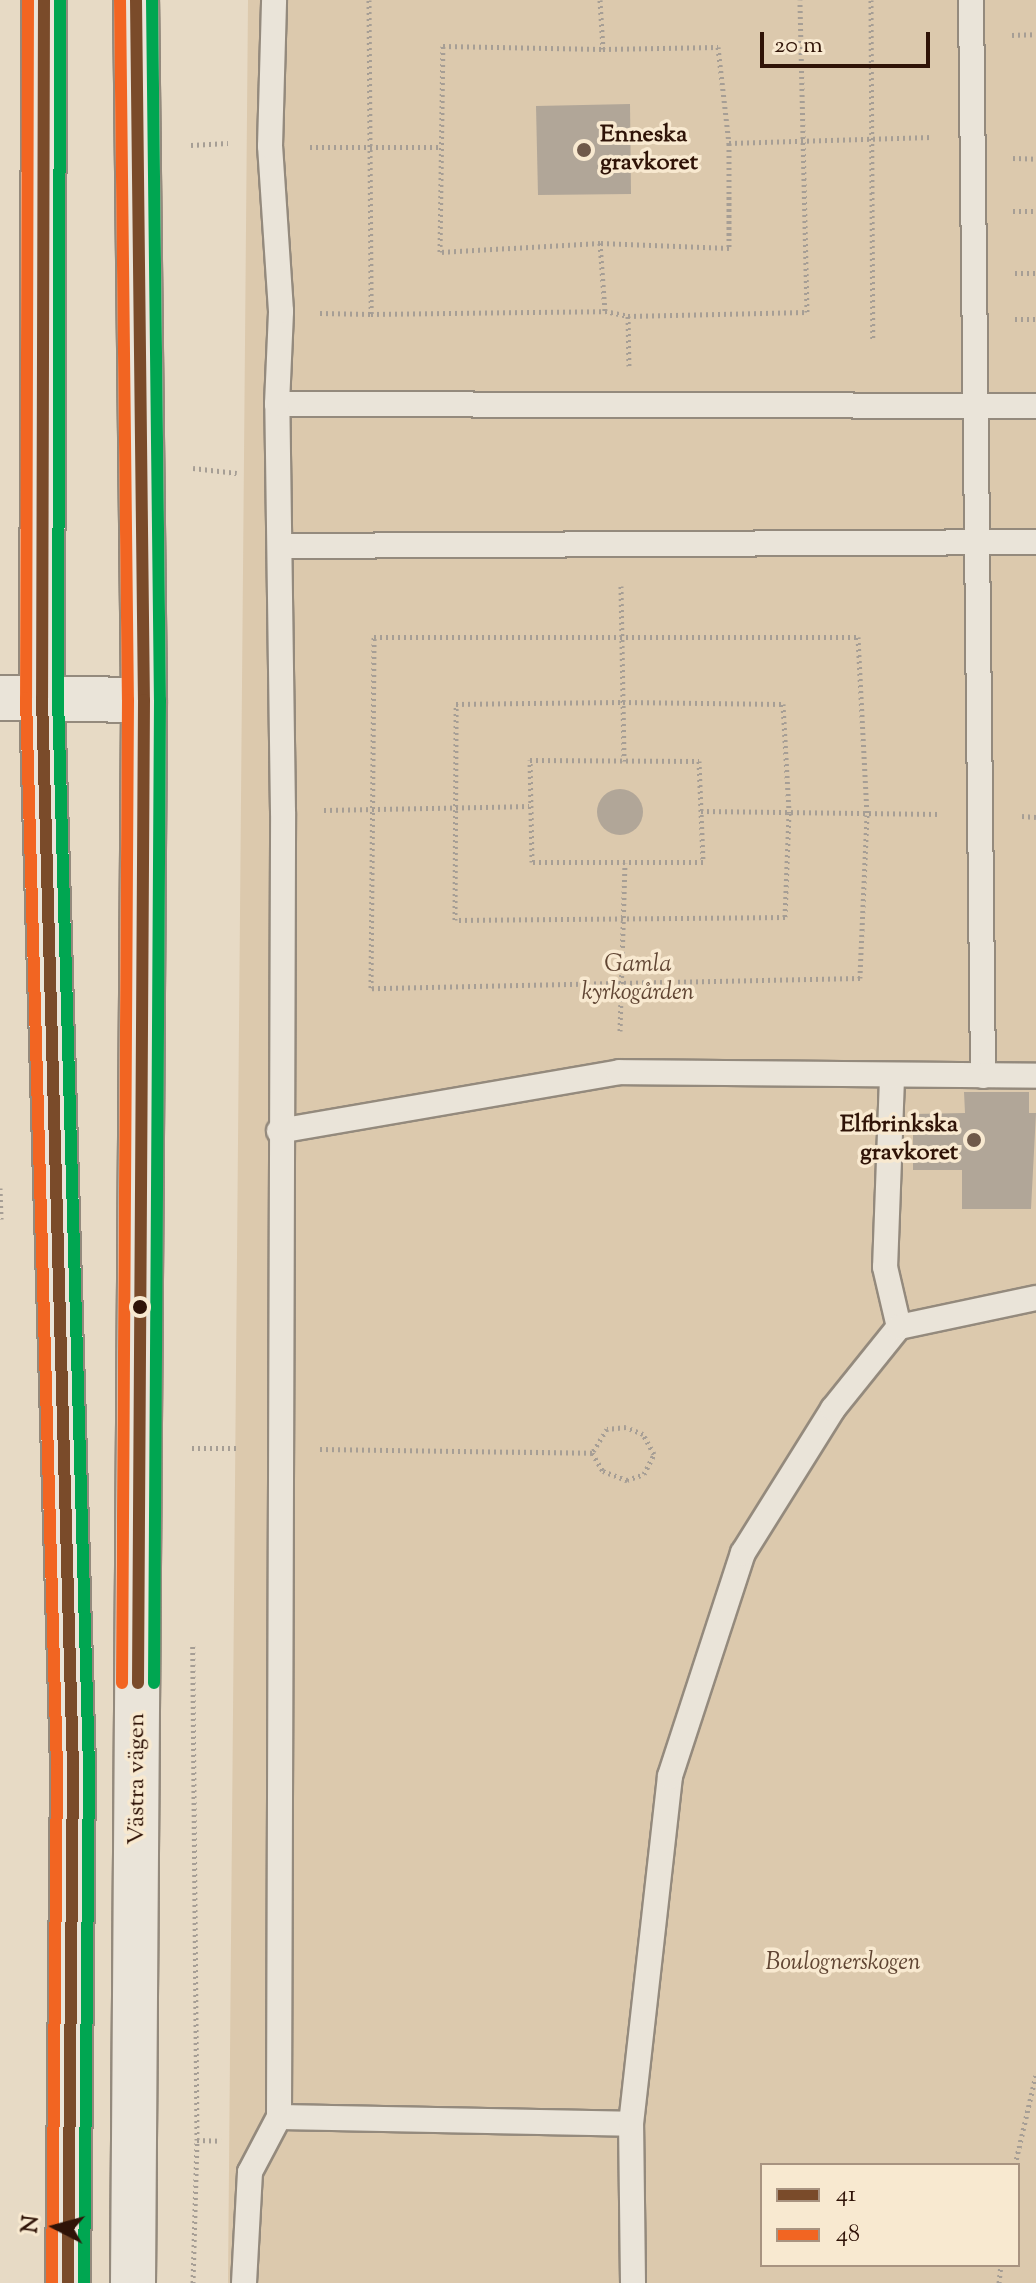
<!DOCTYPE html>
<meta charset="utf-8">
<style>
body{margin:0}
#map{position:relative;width:1036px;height:2283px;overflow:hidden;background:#e7dac5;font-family:"Sorts Mill Goudy",serif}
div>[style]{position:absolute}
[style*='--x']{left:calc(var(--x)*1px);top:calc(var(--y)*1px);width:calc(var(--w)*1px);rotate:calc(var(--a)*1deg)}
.green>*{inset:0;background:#dcc9ad}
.building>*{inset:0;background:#b1a698}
.round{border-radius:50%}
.path>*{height:5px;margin-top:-2.5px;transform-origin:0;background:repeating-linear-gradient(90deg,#a69e95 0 2px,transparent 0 6px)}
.roads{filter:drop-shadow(2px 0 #948a7d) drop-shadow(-2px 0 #948a7d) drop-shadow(0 2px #948a7d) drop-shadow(0 -2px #948a7d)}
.lane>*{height:24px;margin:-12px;padding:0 12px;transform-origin:12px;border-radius:12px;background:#eae4d9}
.street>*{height:44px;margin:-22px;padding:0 22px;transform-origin:22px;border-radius:22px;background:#eae4d9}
.secondary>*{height:44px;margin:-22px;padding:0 22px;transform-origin:22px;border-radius:22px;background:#eae4d9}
.bus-1>*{height:12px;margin:-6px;padding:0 6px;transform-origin:6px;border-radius:6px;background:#7a4b2a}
.bus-2>*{height:12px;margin:-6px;padding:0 6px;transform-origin:6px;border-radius:6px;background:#f26522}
.bus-3>*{height:12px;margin:-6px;padding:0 6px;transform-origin:6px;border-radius:6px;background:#00a651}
.dots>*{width:22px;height:22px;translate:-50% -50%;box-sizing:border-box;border:4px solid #f8e9d0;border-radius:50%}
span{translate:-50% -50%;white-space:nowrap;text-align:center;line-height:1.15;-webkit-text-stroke:7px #f8e9d0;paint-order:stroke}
.poi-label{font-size:24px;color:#2f1307;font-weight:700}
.left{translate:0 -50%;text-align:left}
.right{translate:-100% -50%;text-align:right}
.park-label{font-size:24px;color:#604533;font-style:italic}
.street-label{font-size:24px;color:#2f1307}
.legend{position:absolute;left:760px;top:2163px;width:260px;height:104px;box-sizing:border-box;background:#f8e9d0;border:2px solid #a89380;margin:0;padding:10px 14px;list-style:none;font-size:24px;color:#2f1307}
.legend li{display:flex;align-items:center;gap:16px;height:40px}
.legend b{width:40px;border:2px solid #a89380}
.north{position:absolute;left:16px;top:2187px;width:80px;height:80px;-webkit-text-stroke:6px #f8e9d0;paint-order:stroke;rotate:276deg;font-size:22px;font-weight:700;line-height:32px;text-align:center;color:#2f1307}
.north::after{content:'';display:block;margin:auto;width:28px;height:36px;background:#2f1307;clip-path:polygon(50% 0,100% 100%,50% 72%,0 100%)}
.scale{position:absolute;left:760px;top:32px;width:170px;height:36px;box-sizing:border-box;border:4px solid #2f1307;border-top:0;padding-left:10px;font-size:24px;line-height:28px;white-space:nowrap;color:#2f1307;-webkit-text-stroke:6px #f8e9d0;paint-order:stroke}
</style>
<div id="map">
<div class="green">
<i style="clip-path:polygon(evenodd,248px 0,1036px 0,1036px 2283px,228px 2283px,248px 0,762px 2165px,1018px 2165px,1018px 2265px,762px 2265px,762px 2165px)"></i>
</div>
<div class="building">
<i style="clip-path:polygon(630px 104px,631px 194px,538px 195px,536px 106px)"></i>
<i class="round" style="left:597px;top:789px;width:46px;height:46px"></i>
<i style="clip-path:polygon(964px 1092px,1029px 1092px,1029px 1113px,1036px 1113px,1031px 1209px,962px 1209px,962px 1170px,913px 1170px,913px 1114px,965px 1113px)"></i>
</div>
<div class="path">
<i style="--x:369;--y:0;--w:314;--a:89.6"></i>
<i style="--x:371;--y:314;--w:234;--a:-0.7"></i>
<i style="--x:605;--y:311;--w:24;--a:12"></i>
<i style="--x:628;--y:316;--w:179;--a:-1.3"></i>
<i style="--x:807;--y:312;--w:312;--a:-91.3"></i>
<i style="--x:600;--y:0;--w:49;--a:86.5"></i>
<i style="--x:603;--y:49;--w:115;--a:-1"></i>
<i style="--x:718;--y:47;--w:97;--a:83.5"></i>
<i style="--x:729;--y:143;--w:105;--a:90"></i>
<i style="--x:729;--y:248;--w:129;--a:-177.8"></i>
<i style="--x:600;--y:243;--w:68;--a:85.8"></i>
<i style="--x:871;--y:0;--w:339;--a:89.7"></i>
<i style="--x:1012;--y:35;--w:24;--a:-2"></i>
<i style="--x:729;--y:143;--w:203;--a:-1.7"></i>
<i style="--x:191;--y:145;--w:37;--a:-3"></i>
<i style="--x:310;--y:147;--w:131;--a:0"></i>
<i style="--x:1013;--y:158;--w:23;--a:2"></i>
<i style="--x:1013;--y:211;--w:23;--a:0"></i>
<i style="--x:600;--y:243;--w:160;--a:176.8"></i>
<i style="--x:440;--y:252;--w:206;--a:-89.2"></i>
<i style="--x:443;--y:46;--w:160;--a:1.1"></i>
<i style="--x:1015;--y:273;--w:21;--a:0"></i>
<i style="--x:320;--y:313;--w:51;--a:1.1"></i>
<i style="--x:628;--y:316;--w:50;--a:88.9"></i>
<i style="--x:1015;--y:319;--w:21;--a:0"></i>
<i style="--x:193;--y:468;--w:44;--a:6.5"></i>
<i style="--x:621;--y:586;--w:175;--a:89"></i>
<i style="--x:374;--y:637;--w:484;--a:0"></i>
<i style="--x:858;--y:637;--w:178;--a:87.1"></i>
<i style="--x:867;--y:815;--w:163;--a:92.5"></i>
<i style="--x:860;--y:978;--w:489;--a:178.8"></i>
<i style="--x:371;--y:988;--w:351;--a:-89.5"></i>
<i style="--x:623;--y:702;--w:160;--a:0.7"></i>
<i style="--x:783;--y:704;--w:109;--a:86.8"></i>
<i style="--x:789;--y:813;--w:104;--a:92.2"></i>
<i style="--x:785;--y:917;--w:330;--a:179.5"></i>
<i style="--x:455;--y:920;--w:216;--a:-89.7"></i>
<i style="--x:456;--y:704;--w:167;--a:-0.7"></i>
<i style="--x:530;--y:760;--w:169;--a:0.3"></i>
<i style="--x:699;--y:761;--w:101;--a:87.7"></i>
<i style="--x:703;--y:862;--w:171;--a:180"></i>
<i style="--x:532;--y:862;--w:102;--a:-91.1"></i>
<i style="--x:324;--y:810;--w:205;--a:-1.1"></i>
<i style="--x:701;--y:811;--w:239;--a:0.7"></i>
<i style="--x:1022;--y:816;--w:14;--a:4"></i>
<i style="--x:620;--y:1031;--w:168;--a:-88.3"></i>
<i style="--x:0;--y:1188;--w:31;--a:88"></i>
<i style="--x:192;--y:1448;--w:46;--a:0"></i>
<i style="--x:320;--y:1449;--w:272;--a:0.8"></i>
<i style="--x:592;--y:1453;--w:21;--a:59"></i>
<i style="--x:603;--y:1471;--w:26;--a:21"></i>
<i style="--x:627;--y:1480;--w:18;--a:-19"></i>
<i style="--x:644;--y:1474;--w:22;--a:-63"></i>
<i style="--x:654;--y:1454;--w:23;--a:-119"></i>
<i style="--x:643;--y:1434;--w:18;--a:-158"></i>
<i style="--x:626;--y:1427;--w:19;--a:174"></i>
<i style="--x:607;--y:1429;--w:28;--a:122"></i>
<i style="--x:197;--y:2140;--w:24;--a:2"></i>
<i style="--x:1015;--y:2165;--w:92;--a:-76.9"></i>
<i style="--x:193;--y:2283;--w:143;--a:-88.4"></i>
<i style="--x:197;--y:2140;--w:495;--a:-90.5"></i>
<i style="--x:999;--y:2283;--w:18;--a:-84"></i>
</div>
<div class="roads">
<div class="lane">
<i style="--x:971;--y:0;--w:1076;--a:89.36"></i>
<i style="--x:277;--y:404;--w:759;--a:0.15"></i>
<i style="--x:280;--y:546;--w:756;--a:-0.3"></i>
<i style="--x:892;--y:1078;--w:189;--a:92.1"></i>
<i style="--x:885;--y:1267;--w:62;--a:76.9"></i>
<i style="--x:279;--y:1131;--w:345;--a:-9.8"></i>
<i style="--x:619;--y:1072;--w:417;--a:0.5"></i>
<i style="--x:279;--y:2117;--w:352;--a:1.1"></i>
<i style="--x:244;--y:2283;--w:111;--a:-86.9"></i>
<i style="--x:250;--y:2172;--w:62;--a:-62.2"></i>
<i style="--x:279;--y:2117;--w:1305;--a:-89.82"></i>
<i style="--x:283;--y:812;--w:408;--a:-90.8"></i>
<i style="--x:277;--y:404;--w:93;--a:-87.5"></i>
<i style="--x:281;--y:311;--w:165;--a:-93.8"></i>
<i style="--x:270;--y:146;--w:146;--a:-88.4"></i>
<i style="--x:633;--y:2283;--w:159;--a:-90.7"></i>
<i style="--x:631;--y:2124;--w:350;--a:-83.6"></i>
<i style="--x:670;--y:1776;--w:235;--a:-71.9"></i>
<i style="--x:743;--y:1553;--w:170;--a:-58"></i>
<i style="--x:833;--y:1409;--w:105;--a:-51.2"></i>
<i style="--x:899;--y:1327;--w:140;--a:-12"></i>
</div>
<div class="street">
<i style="--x:0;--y:698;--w:144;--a:0.8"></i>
</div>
<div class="secondary">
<i style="--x:44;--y:0;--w:698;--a:90.16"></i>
<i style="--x:42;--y:698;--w:1072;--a:88.34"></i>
<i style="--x:73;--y:1770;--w:513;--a:90.56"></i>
<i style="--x:133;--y:2283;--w:1583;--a:-89.6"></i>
<i style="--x:144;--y:700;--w:700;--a:-90.65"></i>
</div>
</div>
<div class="bus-1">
<i style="--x:44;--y:0;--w:698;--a:90.16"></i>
<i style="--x:42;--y:698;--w:1072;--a:88.34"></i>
<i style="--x:73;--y:1770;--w:513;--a:90.56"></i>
<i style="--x:136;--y:0;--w:700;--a:89.35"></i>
<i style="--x:144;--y:700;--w:983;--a:90.35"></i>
</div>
<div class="bus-2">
<i style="--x:28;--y:0;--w:698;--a:90.16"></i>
<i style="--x:26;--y:698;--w:1072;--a:88.34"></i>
<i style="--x:57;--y:1770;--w:513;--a:90.56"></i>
<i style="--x:120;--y:0;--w:700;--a:89.35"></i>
<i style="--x:128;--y:700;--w:983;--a:90.35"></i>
</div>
<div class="bus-3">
<i style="--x:60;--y:0;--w:698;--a:90.16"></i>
<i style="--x:58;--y:698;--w:1072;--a:88.34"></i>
<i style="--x:89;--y:1770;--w:513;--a:90.56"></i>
<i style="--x:152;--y:0;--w:700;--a:89.35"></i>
<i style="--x:160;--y:700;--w:983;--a:90.35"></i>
</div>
<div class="dots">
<i style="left:584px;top:150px;background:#6f594a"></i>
<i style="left:974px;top:1140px;background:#6f594a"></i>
<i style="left:140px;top:1307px;background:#2f1307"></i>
</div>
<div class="poi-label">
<span class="left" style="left:600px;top:150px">Enneska<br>gravkoret</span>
<span class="right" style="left:958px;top:1140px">Elfbrinkska<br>gravkoret</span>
</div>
<div class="park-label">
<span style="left:638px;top:980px">Gamla<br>kyrkogården</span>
<span style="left:843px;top:1964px">Boulognerskogen</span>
</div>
<div class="street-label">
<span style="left:138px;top:1779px;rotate:-90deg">Västra vägen</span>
</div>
<ul class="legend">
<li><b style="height:10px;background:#7a4b2a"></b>41</li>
<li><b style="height:10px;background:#f26522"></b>48</li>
</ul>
<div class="north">N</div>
<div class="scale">20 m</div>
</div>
